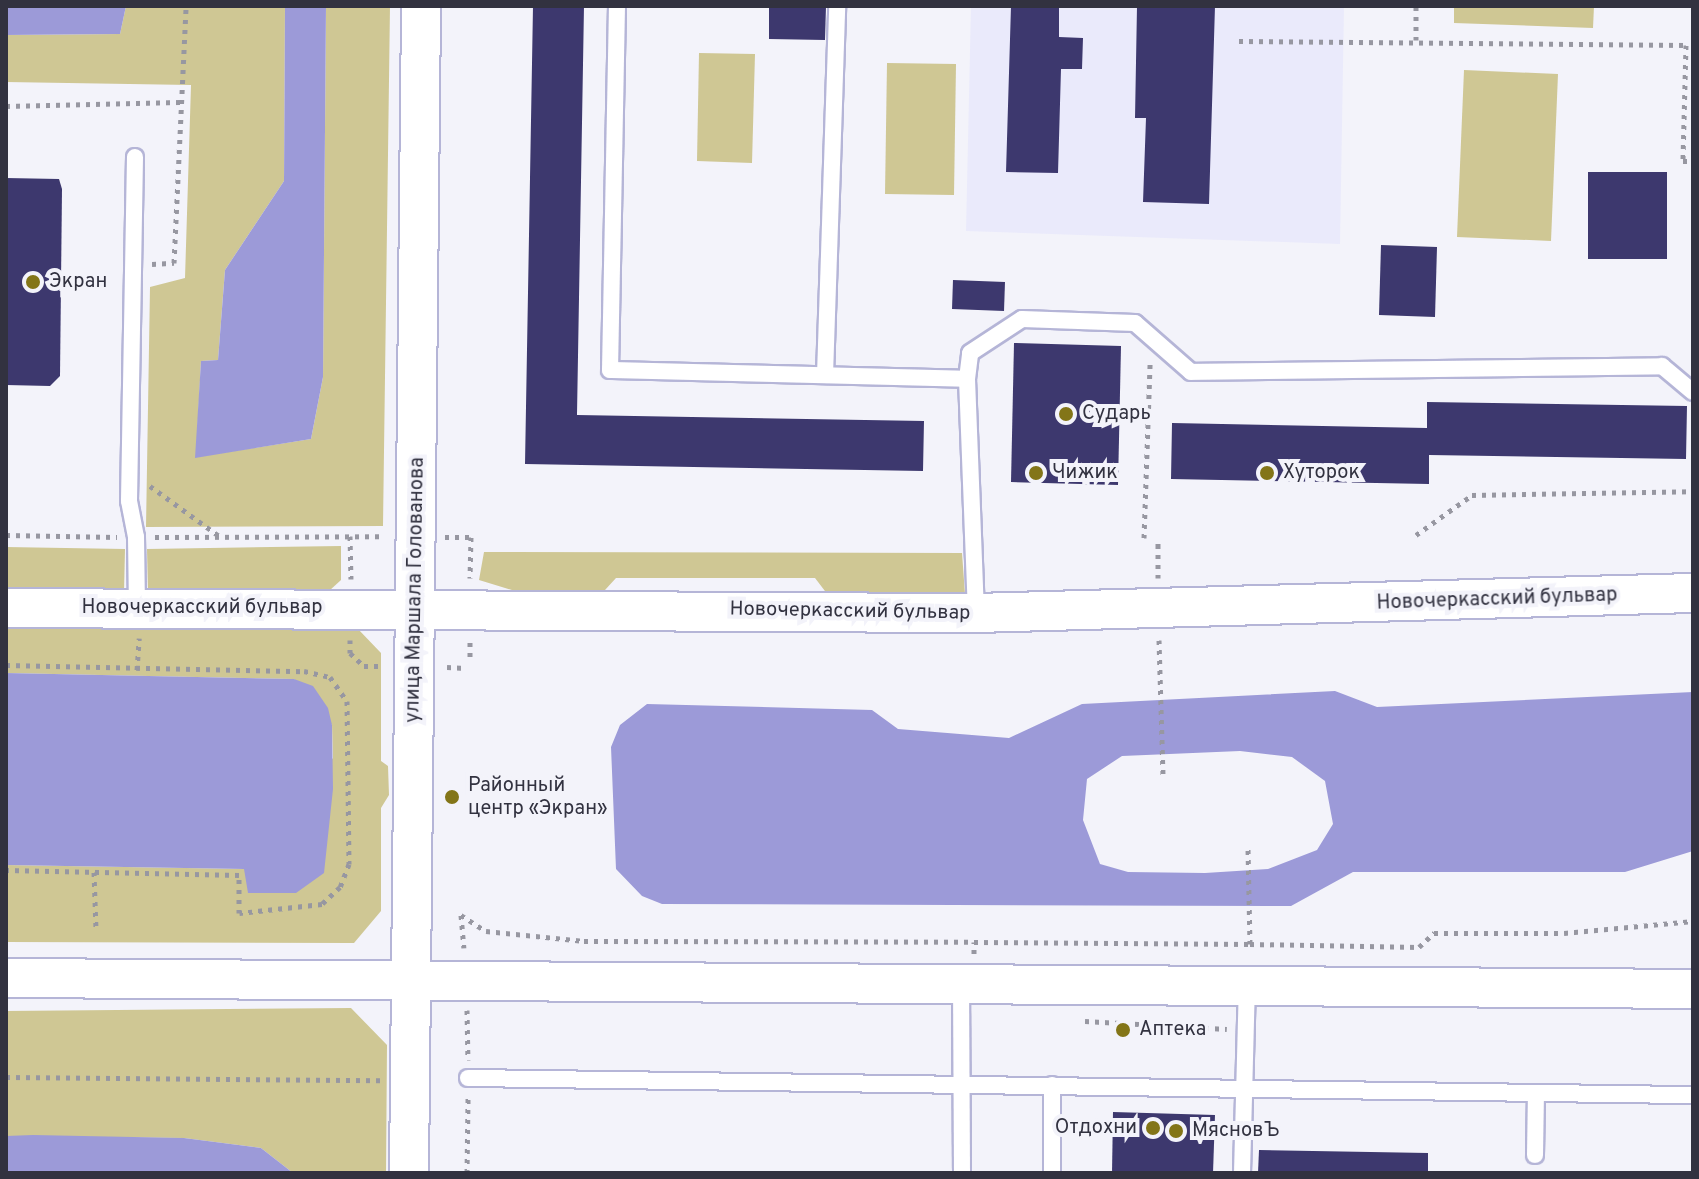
<!DOCTYPE html>
<meta charset="utf-8">
<style>
body{margin:0}
#map{position:relative;width:1699px;height:1179px;overflow:hidden;background:#f3f3fa;font-family:Overpass,sans-serif}
div>[style]{position:absolute}
[style*='--x']{left:calc(var(--x)*1px);top:calc(var(--y)*1px);width:calc(var(--w)*1px);rotate:calc(var(--a)*1deg)}
.built>*{inset:0;background:#eaeafb}
.green>*{inset:0;background:#cfc794}
.water>*{inset:0;background:#9c9ad8}
.building>*{inset:0;background:#3d386e}
.path>*{height:5px;margin-top:-2.5px;transform-origin:0;background:repeating-linear-gradient(90deg,#9797a1 0 4px,transparent 0 10px)}
.roads{filter:drop-shadow(2px 0 #b5b5d7) drop-shadow(-2px 0 #b5b5d7) drop-shadow(0 2px #b5b5d7) drop-shadow(0 -2px #b5b5d7)}
.service>*{height:16px;margin:-8px;padding:0 8px;transform-origin:8px;border-radius:8px;background:#fff}
.tertiary>*{height:38px;margin:-19px;padding:0 19px;transform-origin:19px;border-radius:19px;background:#fff}
.dots>*{width:22px;height:22px;translate:-50% -50%;box-sizing:border-box;border:4px solid #f3f3fa;border-radius:50%}
span{translate:-50% -50%;white-space:nowrap;text-align:center;line-height:1.15;-webkit-text-stroke:8px #f3f3fa;paint-order:stroke}
.poi-label{font-size:20px;color:#323240}
.left{translate:0 -50%;text-align:left}
.right{translate:-100% -50%;text-align:right}
.street-label{font-size:20px;color:#323240}
.frame{position:absolute;inset:0;border:8px solid #323240;pointer-events:none}
</style>
<div id="map">
<div class="built">
<i style="clip-path:polygon(971px 6px,1344px 6px,1340px 244px,966px 231px)"></i>
</div>
<div class="green">
<i style="clip-path:polygon(126px 6px,285px 6px,284px 181px,225px 270px,218px 360px,201px 361px,196px 457px,311px 439px,323px 377px,326px 6px,390px 6px,383px 526px,146px 527px,150px 287px,185px 278px,191px 85px,6px 82px,6px 35px,120px 34px)"></i>
<i style="clip-path:polygon(1454px 6px,1594px 6px,1593px 28px,1454px 23px)"></i>
<i style="clip-path:polygon(699px 53px,755px 54px,752px 163px,697px 161px)"></i>
<i style="clip-path:polygon(887px 63px,956px 64px,954px 195px,885px 194px)"></i>
<i style="clip-path:polygon(1464px 70px,1558px 74px,1551px 241px,1457px 237px)"></i>
<i style="clip-path:polygon(341px 546px,341px 580px,329px 591px,148px 592px,147px 549px)"></i>
<i style="clip-path:polygon(6px 547px,125px 549px,124px 592px,6px 591px)"></i>
<i style="clip-path:polygon(484px 552px,962px 553px,965px 594px,828px 595px,815px 578px,616px 578px,605px 590px,515px 591px,479px 580px)"></i>
<i style="clip-path:polygon(6px 622px,358px 629px,381px 653px,381px 761px,388px 766px,389px 795px,381px 808px,381px 911px,354px 943px,6px 942px,6px 865px,245px 869px,333px 758px,332px 725px,294px 679px,6px 673px)"></i>
<i style="clip-path:polygon(351px 1008px,387px 1045px,386px 1173px,293px 1173px,261px 1148px,184px 1138px,6px 1136px,6px 1011px)"></i>
</div>
<div class="water">
<i style="clip-path:polygon(6px 6px,126px 6px,120px 34px,6px 35px)"></i>
<i style="clip-path:polygon(285px 6px,326px 6px,323px 377px,311px 439px,195px 458px,201px 361px,218px 360px,225px 270px,284px 181px)"></i>
<i style="clip-path:polygon(6px 673px,294px 679px,313px 686px,328px 708px,332px 725px,333px 789px,324px 873px,296px 893px,248px 893px,244px 869px,6px 865px)"></i>
<i style="clip-path:polygon(evenodd,1335px 691px,1377px 707px,1693px 692px,1693px 851px,1625px 872px,1353px 872px,1291px 906px,662px 904px,642px 896px,616px 869px,611px 747px,620px 725px,647px 704px,872px 710px,898px 729px,1009px 738px,1082px 704px,1335px 691px,1240px 751px,1292px 757px,1325px 781px,1333px 824px,1317px 850px,1268px 869px,1205px 873px,1128px 872px,1100px 864px,1083px 820px,1087px 779px,1122px 756px,1240px 751px)"></i>
<i style="clip-path:polygon(33px 1135px,184px 1138px,261px 1148px,293px 1173px,6px 1173px,6px 1136px)"></i>
</div>
<div class="building">
<i style="clip-path:polygon(533px 6px,584px 6px,577px 415px,924px 421px,923px 471px,525px 464px)"></i>
<i style="clip-path:polygon(769px 6px,826px 6px,825px 40px,769px 39px)"></i>
<i style="clip-path:polygon(1011px 6px,1059px 6px,1059px 37px,1083px 38px,1082px 69px,1061px 69px,1058px 173px,1006px 172px)"></i>
<i style="clip-path:polygon(1137px 6px,1215px 6px,1209px 204px,1143px 202px,1146px 118px,1135px 118px)"></i>
<i style="clip-path:polygon(1588px 172px,1667px 172px,1667px 259px,1588px 259px)"></i>
<i style="clip-path:polygon(6px 178px,59px 179px,62px 189px,60px 376px,50px 386px,6px 385px)"></i>
<i style="clip-path:polygon(1381px 245px,1437px 247px,1435px 317px,1379px 315px)"></i>
<i style="clip-path:polygon(953px 280px,1005px 282px,1004px 311px,952px 309px)"></i>
<i style="clip-path:polygon(1014px 343px,1121px 346px,1118px 485px,1011px 482px)"></i>
<i style="clip-path:polygon(1427px 402px,1687px 406px,1686px 459px,1429px 455px,1429px 484px,1171px 479px,1172px 423px,1427px 428px)"></i>
<i style="clip-path:polygon(1113px 1112px,1215px 1115px,1213px 1173px,1112px 1173px)"></i>
<i style="clip-path:polygon(1259px 1150px,1428px 1153px,1428px 1173px,1258px 1173px)"></i>
</div>
<div class="path">
<i style="--x:1416;--y:40;--w:34;--a:-90"></i>
<i style="--x:1239;--y:41;--w:447;--a:0.5"></i>
<i style="--x:1686;--y:45;--w:116;--a:91.5"></i>
<i style="--x:1683;--y:161;--w:10;--a:0"></i>
<i style="--x:6;--y:106;--w:174;--a:-1.3"></i>
<i style="--x:152;--y:264;--w:22;--a:-3"></i>
<i style="--x:174;--y:263;--w:257;--a:-87.3"></i>
<i style="--x:150;--y:486;--w:85;--a:35.9"></i>
<i style="--x:6;--y:535;--w:111;--a:1"></i>
<i style="--x:1416;--y:535;--w:69;--a:-35.5"></i>
<i style="--x:1472;--y:495;--w:221;--a:-1"></i>
<i style="--x:350;--y:536;--w:43;--a:88.7"></i>
<i style="--x:155;--y:537;--w:230;--a:-0.2"></i>
<i style="--x:445;--y:537;--w:26;--a:0"></i>
<i style="--x:471;--y:537;--w:41;--a:91.4"></i>
<i style="--x:1144;--y:538;--w:175;--a:-88"></i>
<i style="--x:1158;--y:578;--w:39;--a:-90"></i>
<i style="--x:350;--y:640;--w:13;--a:90"></i>
<i style="--x:350;--y:653;--w:19;--a:43"></i>
<i style="--x:364;--y:666;--w:19;--a:0"></i>
<i style="--x:1159;--y:640;--w:138;--a:88.3"></i>
<i style="--x:470;--y:657;--w:15;--a:-90"></i>
<i style="--x:6;--y:665;--w:298;--a:1.2"></i>
<i style="--x:304;--y:671;--w:27;--a:13"></i>
<i style="--x:330;--y:677;--w:29;--a:55"></i>
<i style="--x:347;--y:701;--w:163;--a:89.3"></i>
<i style="--x:349;--y:864;--w:25;--a:111"></i>
<i style="--x:340;--y:887;--w:25;--a:137"></i>
<i style="--x:322;--y:904;--w:83;--a:173.8"></i>
<i style="--x:239;--y:913;--w:38;--a:-90"></i>
<i style="--x:239;--y:875;--w:233;--a:-178.8"></i>
<i style="--x:447;--y:667;--w:18;--a:3"></i>
<i style="--x:137;--y:670;--w:32;--a:-86"></i>
<i style="--x:94;--y:872;--w:58;--a:88"></i>
<i style="--x:461;--y:915;--w:30;--a:33"></i>
<i style="--x:486;--y:931;--w:99;--a:5.8"></i>
<i style="--x:584;--y:941;--w:390;--a:0.1"></i>
<i style="--x:461;--y:915;--w:33;--a:85"></i>
<i style="--x:1250;--y:944;--w:169;--a:1"></i>
<i style="--x:1419;--y:947;--w:21;--a:-43"></i>
<i style="--x:1434;--y:933;--w:130;--a:0"></i>
<i style="--x:1564;--y:933;--w:130;--a:-5.3"></i>
<i style="--x:974;--y:954;--w:12;--a:-90"></i>
<i style="--x:974;--y:942;--w:276;--a:0.4"></i>
<i style="--x:1250;--y:944;--w:98;--a:-91.2"></i>
<i style="--x:467;--y:1010;--w:50;--a:88.9"></i>
<i style="--x:1085;--y:1021;--w:142;--a:3.2"></i>
<i style="--x:6;--y:1077;--w:375;--a:0.5"></i>
<i style="--x:467;--y:1173;--w:75;--a:-89.2"></i>
</div>
<div class="roads">
<div class="service">
<i style="--x:617;--y:6;--w:364;--a:91.1"></i>
<i style="--x:610;--y:370;--w:357;--a:1.4"></i>
<i style="--x:967;--y:379;--w:234;--a:87.8"></i>
<i style="--x:135;--y:157;--w:344;--a:91"></i>
<i style="--x:129;--y:501;--w:37;--a:79"></i>
<i style="--x:136;--y:537;--w:72;--a:89.2"></i>
<i style="--x:825;--y:375;--w:369;--a:-88.1"></i>
<i style="--x:967;--y:379;--w:26;--a:-83"></i>
<i style="--x:970;--y:353;--w:62;--a:-33.2"></i>
<i style="--x:1022;--y:319;--w:113;--a:2"></i>
<i style="--x:1135;--y:323;--w:74;--a:41.2"></i>
<i style="--x:1191;--y:372;--w:471;--a:-0.7"></i>
<i style="--x:1662;--y:366;--w:40;--a:40"></i>
<i style="--x:961;--y:983;--w:190;--a:89.7"></i>
<i style="--x:468;--y:1078;--w:1225;--a:0.8"></i>
<i style="--x:1052;--y:1085;--w:88;--a:90"></i>
<i style="--x:1535;--y:1155;--w:61;--a:-89.1"></i>
<i style="--x:1242;--y:1173;--w:190;--a:-88.5"></i>
</div>
<div class="tertiary">
<i style="--x:6;--y:608;--w:970;--a:0.3"></i>
<i style="--x:976;--y:613;--w:717;--a:-1.6"></i>
<i style="--x:6;--y:978;--w:1687;--a:0.37"></i>
<i style="--x:409;--y:1173;--w:1167;--a:-89.41"></i>
</div>
</div>
<div class="dots">
<i style="left:33px;top:282px;background:#837518"></i>
<i style="left:1066px;top:414px;background:#837518"></i>
<i style="left:1036px;top:473px;background:#837518"></i>
<i style="left:1267px;top:473px;background:#837518"></i>
<i style="left:452px;top:797px;background:#837518"></i>
<i style="left:1123px;top:1030px;background:#837518"></i>
<i style="left:1153px;top:1128px;background:#837518"></i>
<i style="left:1176px;top:1131px;background:#837518"></i>
</div>
<div class="poi-label">
<span class="left" style="left:49px;top:282px">Экран</span>
<span class="left" style="left:1082px;top:414px">Сударь</span>
<span class="left" style="left:1052px;top:473px">Чижик</span>
<span class="left" style="left:1283px;top:473px">Хуторок</span>
<span class="left" style="left:468px;top:798px">Районный<br>центр «Экран»</span>
<span class="left" style="left:1139px;top:1030px">Аптека</span>
<span class="right" style="left:1137px;top:1128px">Отдохни</span>
<span class="left" style="left:1192px;top:1131px">МясновЪ</span>
</div>
<div class="street-label">
<span style="left:416px;top:590px;rotate:-89deg">улица Маршала Голованова</span>
<span style="left:1497px;top:600px;rotate:-2deg">Новочеркасский бульвар</span>
<span style="left:202px;top:608px">Новочеркасский бульвар</span>
<span style="left:850px;top:612px;rotate:1deg">Новочеркасский бульвар</span>
</div>
<div class="frame"></div>
</div>
